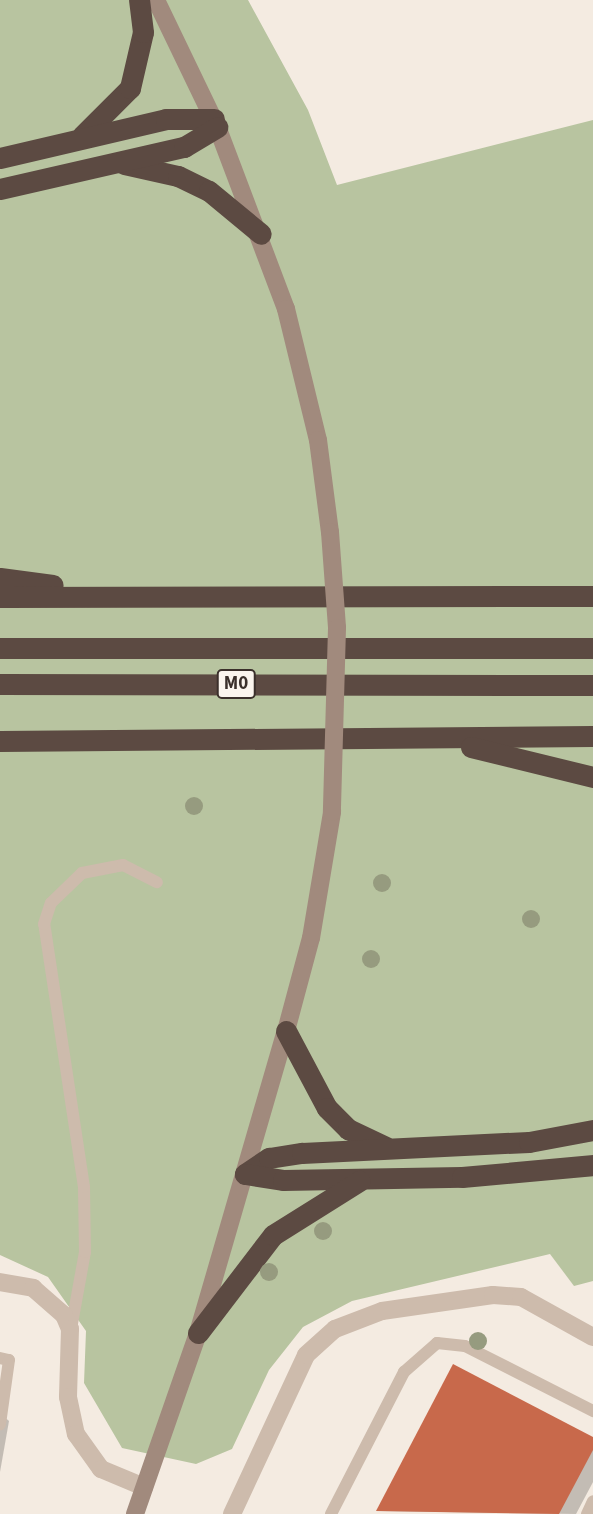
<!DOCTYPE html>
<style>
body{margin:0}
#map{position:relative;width:593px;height:1514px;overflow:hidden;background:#f4ebe1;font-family:"Source Sans 3",sans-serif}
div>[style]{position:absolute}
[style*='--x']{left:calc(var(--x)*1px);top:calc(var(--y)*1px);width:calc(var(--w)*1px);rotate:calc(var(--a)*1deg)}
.green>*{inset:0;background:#b8c4a0}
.shadow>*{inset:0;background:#0003}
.building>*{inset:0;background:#c8694b}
.lane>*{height:12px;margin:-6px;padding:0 6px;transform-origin:6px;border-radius:6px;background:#cdbbac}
.street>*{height:18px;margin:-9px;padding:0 9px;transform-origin:9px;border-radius:9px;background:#cdbbac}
.secondary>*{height:18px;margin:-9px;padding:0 9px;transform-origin:9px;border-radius:9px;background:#a18a7d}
.highway>*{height:21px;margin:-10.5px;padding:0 10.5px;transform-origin:10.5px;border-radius:10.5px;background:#5c4a42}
.secondary-bridge>*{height:18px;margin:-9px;padding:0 9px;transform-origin:9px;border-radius:9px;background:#a18a7d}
.trees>*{width:18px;height:18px;margin:-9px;border-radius:50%;background:#969b7f}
span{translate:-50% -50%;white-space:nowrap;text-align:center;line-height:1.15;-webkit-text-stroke:5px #fbf5ee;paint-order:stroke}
.shield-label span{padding:2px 5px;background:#fbf5ee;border:2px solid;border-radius:5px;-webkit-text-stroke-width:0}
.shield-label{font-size:19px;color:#3b302b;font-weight:700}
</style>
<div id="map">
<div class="green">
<i style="clip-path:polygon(0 0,248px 0,308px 110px,337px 185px,593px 120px,593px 1281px,574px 1286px,550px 1254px,352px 1301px,303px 1327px,269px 1370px,232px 1449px,196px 1464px,122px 1448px,84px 1383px,86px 1331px,48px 1277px,0 1255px)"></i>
</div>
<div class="shadow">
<i style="clip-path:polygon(0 1413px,9px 1421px,0 1472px)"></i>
<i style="clip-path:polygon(593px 1439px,593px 1482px,576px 1514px,378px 1511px)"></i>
</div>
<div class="building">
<i style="clip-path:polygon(453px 1364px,593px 1437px,593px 1450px,559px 1514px,376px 1511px)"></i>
</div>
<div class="lane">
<i style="--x:71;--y:1329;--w:78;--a:-79.7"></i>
<i style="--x:85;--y:1252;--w:65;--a:-90.9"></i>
<i style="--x:84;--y:1187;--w:266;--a:-98.6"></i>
<i style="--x:44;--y:924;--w:22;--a:-72"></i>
<i style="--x:51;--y:903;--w:43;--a:-44.1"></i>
<i style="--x:82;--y:873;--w:42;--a:-11"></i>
<i style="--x:123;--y:865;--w:38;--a:27"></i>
<i style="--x:0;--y:1358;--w:9;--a:13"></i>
<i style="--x:9;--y:1360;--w:65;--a:98"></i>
<i style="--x:331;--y:1514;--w:160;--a:-62.8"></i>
<i style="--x:404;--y:1372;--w:44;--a:-41.3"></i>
<i style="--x:437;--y:1343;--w:28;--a:6"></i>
<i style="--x:465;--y:1346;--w:144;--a:26.9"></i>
<i style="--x:587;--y:1514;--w:14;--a:-65"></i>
</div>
<div class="street">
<i style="--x:0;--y:1282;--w:34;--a:10"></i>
<i style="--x:33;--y:1288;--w:41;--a:41.1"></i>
<i style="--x:64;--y:1315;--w:15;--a:67"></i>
<i style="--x:70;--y:1329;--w:68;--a:91.7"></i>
<i style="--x:68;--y:1397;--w:38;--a:78"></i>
<i style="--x:76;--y:1434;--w:43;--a:54.5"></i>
<i style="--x:101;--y:1469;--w:47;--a:22.7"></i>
<i style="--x:232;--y:1514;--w:175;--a:-65"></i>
<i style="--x:306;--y:1355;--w:39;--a:-42"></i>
<i style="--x:335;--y:1329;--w:50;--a:-21"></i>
<i style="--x:382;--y:1311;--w:112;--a:-8.2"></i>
<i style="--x:493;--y:1295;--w:28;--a:4"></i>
<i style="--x:521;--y:1297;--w:82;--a:29.1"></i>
</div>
<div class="secondary">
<i style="--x:156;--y:0;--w:143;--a:64.3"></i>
<i style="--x:218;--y:129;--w:192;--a:69.3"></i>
<i style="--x:286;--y:309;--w:135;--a:76.3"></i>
<i style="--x:318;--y:440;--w:93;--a:82.6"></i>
<i style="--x:135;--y:1514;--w:192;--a:-70.8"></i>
<i style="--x:198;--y:1333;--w:315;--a:-73.8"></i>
<i style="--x:286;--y:1031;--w:96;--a:-75"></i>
<i style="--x:311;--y:938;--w:128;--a:-80.5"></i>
</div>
<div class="highway">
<i style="--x:82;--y:136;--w:68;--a:-45"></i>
<i style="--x:130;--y:88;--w:57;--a:-76.9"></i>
<i style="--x:143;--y:32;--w:32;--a:-97"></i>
<i style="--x:0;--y:158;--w:171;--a:-13.2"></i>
<i style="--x:166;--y:119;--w:48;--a:0"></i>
<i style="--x:124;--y:164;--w:55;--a:12.5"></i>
<i style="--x:178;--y:176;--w:34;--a:26"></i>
<i style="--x:209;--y:191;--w:67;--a:39.6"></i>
<i style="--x:0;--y:189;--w:189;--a:-12.9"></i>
<i style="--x:184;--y:147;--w:39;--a:-31"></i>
<i style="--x:0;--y:578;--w:53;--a:7.5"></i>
<i style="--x:0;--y:597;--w:593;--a:-0.1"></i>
<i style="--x:0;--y:648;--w:593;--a:0"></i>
<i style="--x:0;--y:684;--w:593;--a:0.1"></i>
<i style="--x:0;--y:741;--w:593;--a:-0.48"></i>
<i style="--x:471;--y:747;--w:126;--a:13.8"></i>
<i style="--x:286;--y:1031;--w:87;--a:62"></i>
<i style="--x:327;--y:1108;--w:30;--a:45"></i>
<i style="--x:348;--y:1129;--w:42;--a:25.3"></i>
<i style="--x:245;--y:1174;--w:29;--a:-34"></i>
<i style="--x:269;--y:1158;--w:33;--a:-9"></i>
<i style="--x:302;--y:1153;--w:227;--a:-2.8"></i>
<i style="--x:529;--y:1142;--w:65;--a:-10.6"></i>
<i style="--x:245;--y:1174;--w:38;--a:9"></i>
<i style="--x:283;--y:1180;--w:179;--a:-1"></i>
<i style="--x:462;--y:1177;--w:132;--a:-5.2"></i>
<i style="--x:198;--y:1333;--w:123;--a:-52.6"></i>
<i style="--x:273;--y:1235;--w:102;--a:-32.1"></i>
</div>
<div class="secondary-bridge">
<i style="--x:330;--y:532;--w:96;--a:85.8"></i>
<i style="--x:337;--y:628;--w:184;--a:91.6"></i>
</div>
<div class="trees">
<i style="left:194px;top:806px"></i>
<i style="left:382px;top:883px"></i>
<i style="left:531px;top:919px"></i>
<i style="left:371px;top:959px"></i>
<i style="left:323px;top:1231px"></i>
<i style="left:269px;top:1272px"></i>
<i style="left:478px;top:1341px"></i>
</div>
<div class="shield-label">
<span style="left:236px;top:684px">M0</span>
</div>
</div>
